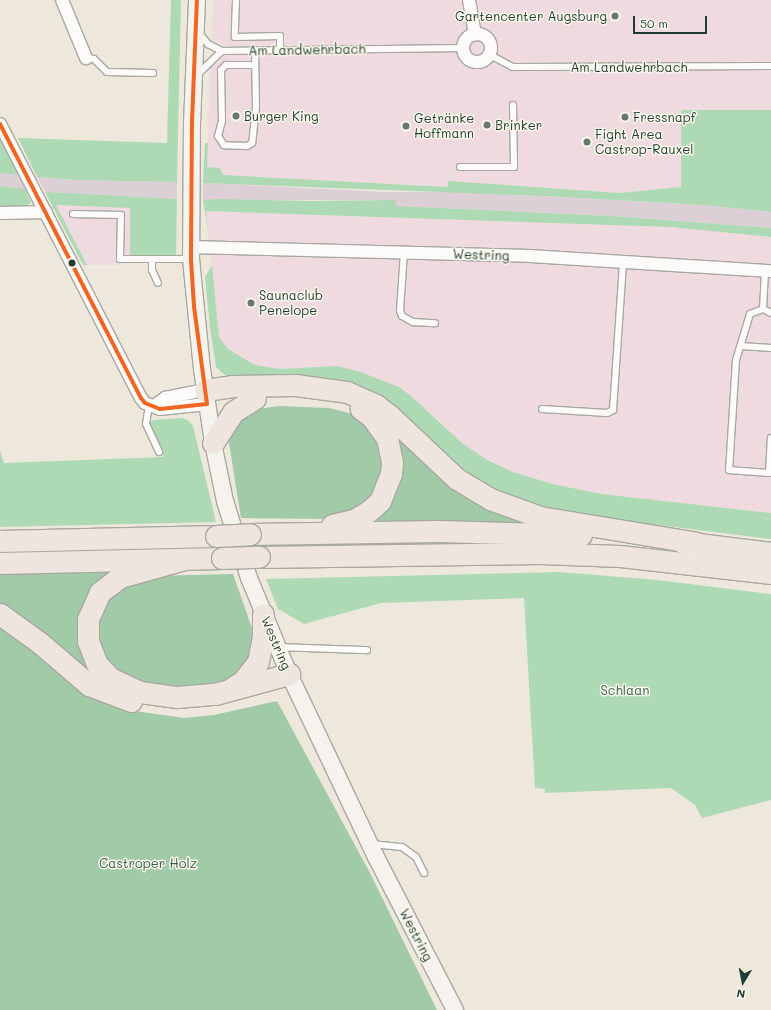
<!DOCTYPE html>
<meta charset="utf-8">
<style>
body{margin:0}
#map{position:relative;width:771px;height:1010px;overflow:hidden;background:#ede7dc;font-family:Mali,sans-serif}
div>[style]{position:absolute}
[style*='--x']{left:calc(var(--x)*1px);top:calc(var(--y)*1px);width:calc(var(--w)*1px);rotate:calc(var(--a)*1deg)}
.built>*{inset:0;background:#efdae0}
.industrial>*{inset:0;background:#dcd0d6}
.green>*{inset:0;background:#addab4}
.forest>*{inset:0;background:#a1caa8}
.roads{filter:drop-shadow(1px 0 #a8a8a1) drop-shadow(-1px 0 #a8a8a1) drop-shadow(0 1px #a8a8a1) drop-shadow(0 -1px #a8a8a1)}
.service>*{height:6px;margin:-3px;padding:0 3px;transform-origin:3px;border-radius:3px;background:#fcfbfa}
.minor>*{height:12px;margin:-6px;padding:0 6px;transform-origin:6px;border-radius:6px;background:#fcfbfa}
.minor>.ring{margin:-6px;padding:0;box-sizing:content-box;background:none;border:12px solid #fcfbfa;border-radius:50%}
.secondary>*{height:16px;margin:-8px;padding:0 8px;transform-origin:8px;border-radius:8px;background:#f6f3ef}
.motorway>*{height:21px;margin:-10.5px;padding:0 10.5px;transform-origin:10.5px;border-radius:10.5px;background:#ede5de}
.bridges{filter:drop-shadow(1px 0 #a8a8a1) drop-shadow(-1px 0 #a8a8a1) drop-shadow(0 1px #a8a8a1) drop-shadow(0 -1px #a8a8a1)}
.motorway-bridge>*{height:21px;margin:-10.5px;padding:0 10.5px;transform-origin:10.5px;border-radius:10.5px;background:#ede5de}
.bus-1>*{height:4px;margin:-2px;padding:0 2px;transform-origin:2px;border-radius:2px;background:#f26522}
.dots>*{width:11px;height:11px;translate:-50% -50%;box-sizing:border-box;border:2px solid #fbf7ec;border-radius:50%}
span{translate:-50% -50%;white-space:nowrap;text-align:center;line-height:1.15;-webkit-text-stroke:3px #fbf7ec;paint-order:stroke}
.poi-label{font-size:13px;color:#1f3d34}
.right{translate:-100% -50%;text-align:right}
.left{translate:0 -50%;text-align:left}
.street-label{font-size:13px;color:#1f3d34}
.park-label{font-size:13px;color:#36624c}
.north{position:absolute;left:723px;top:962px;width:40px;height:40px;-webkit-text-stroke:3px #fbf7ec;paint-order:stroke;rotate:190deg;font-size:11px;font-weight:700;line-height:16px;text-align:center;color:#1f3d34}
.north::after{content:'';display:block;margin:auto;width:14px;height:18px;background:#1f3d34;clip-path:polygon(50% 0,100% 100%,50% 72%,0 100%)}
.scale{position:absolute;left:633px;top:16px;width:74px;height:18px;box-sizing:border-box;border:2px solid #1f3d34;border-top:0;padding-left:5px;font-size:12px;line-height:14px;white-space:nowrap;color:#1f3d34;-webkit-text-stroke:3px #fbf7ec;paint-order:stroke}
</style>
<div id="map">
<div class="built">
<i style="clip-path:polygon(213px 0,771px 0,771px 110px,681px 110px,681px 187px,620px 193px,449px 181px,448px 187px,222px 175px,207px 167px,210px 69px,212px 64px,226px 55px,226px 46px,211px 39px)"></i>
<i style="clip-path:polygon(56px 205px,130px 208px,130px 254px,132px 256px,123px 257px,123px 265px,87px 265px)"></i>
<i style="clip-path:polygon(206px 211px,670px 227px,771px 237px,771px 513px,601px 494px,553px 484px,513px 472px,487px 460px,462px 443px,437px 419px,385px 381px,336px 366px,281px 369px,255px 365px,228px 349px,219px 337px)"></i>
</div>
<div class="industrial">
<i style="clip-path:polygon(0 173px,19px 175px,27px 190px,0 186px)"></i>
<i style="clip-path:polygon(37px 177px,75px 180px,177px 182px,177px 199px,50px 193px,45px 192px)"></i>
<i style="clip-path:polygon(203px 183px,387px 192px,468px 192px,704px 205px,771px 212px,771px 228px,611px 216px,395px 206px,395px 200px,203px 200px)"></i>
</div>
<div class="green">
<i style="clip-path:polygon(171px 0,181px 0,177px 182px,75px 180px,37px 177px,18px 138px,167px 143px)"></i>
<i style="clip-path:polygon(681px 110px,771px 110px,771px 212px,704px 205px,544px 196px,203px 183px,205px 143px,208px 143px,207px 167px,220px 168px,223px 175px,448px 187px,448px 181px,620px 193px,681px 187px)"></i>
<i style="clip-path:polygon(0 140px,4px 143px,19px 175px,0 173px)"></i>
<i style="clip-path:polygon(0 186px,25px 189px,31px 203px,21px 207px,0 206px)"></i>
<i style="clip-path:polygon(45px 192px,177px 199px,176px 256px,132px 256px,130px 254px,130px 208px,56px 205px,87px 265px,83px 265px)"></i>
<i style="clip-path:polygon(219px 199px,311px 201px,395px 200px,396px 206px,611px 216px,759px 227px,771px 228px,771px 237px,670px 227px,206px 211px,208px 231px,203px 200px)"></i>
<i style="clip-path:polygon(212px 265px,219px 337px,228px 349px,255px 365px,281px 369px,336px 366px,358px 371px,399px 387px,411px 396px,462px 443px,487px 460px,513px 472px,553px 484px,601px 494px,771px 513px,771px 539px,539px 510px,472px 480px,390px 406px,227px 377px,216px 367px,210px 328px,205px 277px)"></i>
<i style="clip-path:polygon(181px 418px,188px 420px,193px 426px,216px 522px,0 527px,0 451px,4px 463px,164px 457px,148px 424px,154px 420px)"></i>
<i style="clip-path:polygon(559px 572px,657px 580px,771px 594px,771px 800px,702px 818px,695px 805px,671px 788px,545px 793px,545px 789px,535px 788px,524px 598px,381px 603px,304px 624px,278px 609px,266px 579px)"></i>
</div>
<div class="forest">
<i style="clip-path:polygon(279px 406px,329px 408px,353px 414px,376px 433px,388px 465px,369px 503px,331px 519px,241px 518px,229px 443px,229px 429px,232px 424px,257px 409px)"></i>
<i style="clip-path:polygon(386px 425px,417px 447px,542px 525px,364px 524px,388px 503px)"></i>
<i style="clip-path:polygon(119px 572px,84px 613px,114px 691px,0 608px,0 575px)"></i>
<i style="clip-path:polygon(233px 574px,254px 634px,254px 649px,244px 672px,228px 684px,158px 689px,110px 671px,95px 643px,99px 609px,109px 593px,148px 576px)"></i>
<i style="clip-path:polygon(0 625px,128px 710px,184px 718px,214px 715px,277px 701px,370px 873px,437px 1010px,0 1010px)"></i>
</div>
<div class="roads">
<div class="service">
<i style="--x:236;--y:0;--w:37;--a:92"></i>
<i style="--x:235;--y:37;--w:45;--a:-1.3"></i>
<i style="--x:280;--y:36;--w:14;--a:90"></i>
<i style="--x:198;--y:32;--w:16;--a:50"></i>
<i style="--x:208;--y:44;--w:16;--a:27"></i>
<i style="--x:222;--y:51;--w:241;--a:-0.7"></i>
<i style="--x:255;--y:50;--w:57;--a:89"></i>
<i style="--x:256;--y:107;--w:36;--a:96"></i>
<i style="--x:252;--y:143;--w:6;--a:149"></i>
<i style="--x:247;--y:146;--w:23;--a:-178"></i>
<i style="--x:224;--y:145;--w:11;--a:-124"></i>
<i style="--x:218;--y:136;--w:16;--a:-75"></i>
<i style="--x:222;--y:121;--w:51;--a:-91.1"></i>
<i style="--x:221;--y:70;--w:7;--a:-45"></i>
<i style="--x:226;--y:65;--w:29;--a:0"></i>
<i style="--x:490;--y:55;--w:26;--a:28"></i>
<i style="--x:513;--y:67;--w:258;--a:-0.2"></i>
<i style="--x:86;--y:58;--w:8;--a:7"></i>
<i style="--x:94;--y:59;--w:18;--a:45"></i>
<i style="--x:107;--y:72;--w:46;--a:1.2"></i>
<i style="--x:198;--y:74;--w:33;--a:-44"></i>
<i style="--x:460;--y:167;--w:54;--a:0"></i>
<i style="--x:514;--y:167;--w:62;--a:-90.9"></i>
<i style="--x:73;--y:214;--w:48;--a:1.2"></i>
<i style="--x:121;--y:215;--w:44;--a:91.3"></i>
<i style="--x:120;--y:259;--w:70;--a:0"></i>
<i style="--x:404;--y:252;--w:59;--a:93.9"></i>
<i style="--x:400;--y:311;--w:5;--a:68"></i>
<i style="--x:402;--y:316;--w:13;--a:29"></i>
<i style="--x:413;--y:322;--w:22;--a:3"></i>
<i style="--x:152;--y:260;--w:10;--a:90"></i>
<i style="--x:152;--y:270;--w:14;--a:65"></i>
<i style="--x:763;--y:309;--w:38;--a:-87"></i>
<i style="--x:771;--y:313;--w:9;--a:-153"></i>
<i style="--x:763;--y:309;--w:14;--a:159"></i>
<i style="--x:750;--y:314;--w:48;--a:106.9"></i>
<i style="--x:736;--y:360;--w:110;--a:93.6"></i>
<i style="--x:729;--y:470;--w:40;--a:4.3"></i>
<i style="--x:769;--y:473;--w:35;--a:-87"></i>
<i style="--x:741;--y:346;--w:30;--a:4"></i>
<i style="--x:149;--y:405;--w:19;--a:99"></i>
<i style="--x:146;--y:424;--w:31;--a:65"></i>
<i style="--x:542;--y:409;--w:65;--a:3.5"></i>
<i style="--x:607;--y:413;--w:7;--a:-27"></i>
<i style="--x:613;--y:410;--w:148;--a:-86.1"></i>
<i style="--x:279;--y:647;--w:88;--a:2"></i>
<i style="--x:372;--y:844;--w:30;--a:6"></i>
<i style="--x:402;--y:847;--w:17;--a:36"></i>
<i style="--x:416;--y:857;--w:18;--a:63"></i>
</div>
<div class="minor">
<i style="--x:62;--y:0;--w:63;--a:67.5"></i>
<i style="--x:469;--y:0;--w:35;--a:80"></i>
<i class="ring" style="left:463px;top:34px;width:16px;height:16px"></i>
<i style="--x:0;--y:124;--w:308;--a:62.8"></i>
<i style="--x:141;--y:398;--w:6;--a:51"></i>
<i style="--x:145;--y:403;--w:16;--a:22"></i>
<i style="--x:160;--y:409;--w:47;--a:-6.1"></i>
<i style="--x:0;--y:213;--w:46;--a:-1.2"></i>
<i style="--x:191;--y:247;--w:339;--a:1.5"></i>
<i style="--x:530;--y:256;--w:241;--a:3.6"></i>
<i style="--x:154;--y:406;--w:14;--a:-36"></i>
<i style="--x:165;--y:398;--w:41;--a:-11.3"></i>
</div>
<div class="secondary">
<i style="--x:197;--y:0;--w:122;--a:92.3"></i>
<i style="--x:192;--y:122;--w:137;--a:90.4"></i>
<i style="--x:191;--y:259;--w:111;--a:84.3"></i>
<i style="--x:202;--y:369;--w:75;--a:81.5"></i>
<i style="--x:213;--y:443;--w:59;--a:78.3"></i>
<i style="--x:225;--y:501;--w:81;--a:72.7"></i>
<i style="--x:249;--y:578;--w:104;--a:67.4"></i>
<i style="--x:289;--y:674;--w:203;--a:64.6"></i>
<i style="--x:376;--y:857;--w:172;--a:62.7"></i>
</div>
<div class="motorway">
<i style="--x:205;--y:390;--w:27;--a:-8"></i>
<i style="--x:232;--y:386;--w:63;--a:-0.9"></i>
<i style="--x:295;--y:385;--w:52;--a:7.7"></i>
<i style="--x:347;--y:392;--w:32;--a:24"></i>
<i style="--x:376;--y:405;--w:16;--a:38"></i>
<i style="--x:389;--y:415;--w:93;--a:43.3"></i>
<i style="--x:457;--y:479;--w:39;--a:31"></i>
<i style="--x:490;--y:499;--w:53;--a:19.8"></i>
<i style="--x:540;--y:517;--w:159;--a:9.4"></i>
<i style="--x:213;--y:443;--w:37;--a:-57"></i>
<i style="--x:233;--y:412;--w:26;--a:-32"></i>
<i style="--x:332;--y:525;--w:23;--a:-13"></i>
<i style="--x:354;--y:520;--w:17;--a:-31"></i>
<i style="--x:369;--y:511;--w:15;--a:-42"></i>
<i style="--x:380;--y:501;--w:29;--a:-68"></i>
<i style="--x:391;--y:474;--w:12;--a:-85"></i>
<i style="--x:392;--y:462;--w:25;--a:-102"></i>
<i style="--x:387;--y:438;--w:26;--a:-126"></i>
<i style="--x:372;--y:417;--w:14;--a:-144"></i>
<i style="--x:250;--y:534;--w:188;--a:-0.9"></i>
<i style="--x:438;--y:531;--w:143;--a:1.6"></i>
<i style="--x:0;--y:541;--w:216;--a:-1.3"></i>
<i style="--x:682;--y:542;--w:90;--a:7"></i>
<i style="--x:259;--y:557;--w:281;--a:-0.8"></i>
<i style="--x:540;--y:553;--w:80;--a:2.1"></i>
<i style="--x:620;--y:556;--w:152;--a:6.4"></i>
<i style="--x:185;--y:559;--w:67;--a:164.5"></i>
<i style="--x:120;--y:577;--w:25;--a:143"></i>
<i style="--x:100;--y:592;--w:30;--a:114"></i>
<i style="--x:88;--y:619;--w:22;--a:90"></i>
<i style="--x:88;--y:641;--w:25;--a:69"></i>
<i style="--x:97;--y:664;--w:19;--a:47"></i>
<i style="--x:110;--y:678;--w:33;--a:25"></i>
<i style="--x:140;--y:692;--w:37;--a:8"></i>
<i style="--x:177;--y:697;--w:38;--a:-5"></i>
<i style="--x:215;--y:694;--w:77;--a:-15.1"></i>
<i style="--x:0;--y:563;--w:222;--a:-1.3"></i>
<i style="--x:0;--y:614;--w:49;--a:35.9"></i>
<i style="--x:40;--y:643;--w:65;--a:40.6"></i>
<i style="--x:89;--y:685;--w:45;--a:20.9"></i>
<i style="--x:232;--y:688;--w:13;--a:-32"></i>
<i style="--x:243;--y:681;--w:24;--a:-52"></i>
<i style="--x:258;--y:662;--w:25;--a:-79"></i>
<i style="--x:263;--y:637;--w:23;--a:-90"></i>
</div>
</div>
<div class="bridges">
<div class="motorway-bridge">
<i style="--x:216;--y:536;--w:34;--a:-3"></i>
<i style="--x:222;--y:558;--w:37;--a:-2"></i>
</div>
</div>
<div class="bus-1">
<i style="--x:0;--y:124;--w:308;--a:62.8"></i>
<i style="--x:141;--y:398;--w:6;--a:51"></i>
<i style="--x:145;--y:403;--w:16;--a:22"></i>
<i style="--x:160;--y:409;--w:47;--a:-6.1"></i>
<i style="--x:207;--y:404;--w:99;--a:-97.6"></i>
<i style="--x:194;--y:306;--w:47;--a:-93.7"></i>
<i style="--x:191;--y:259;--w:137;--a:-89.6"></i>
<i style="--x:192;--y:122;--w:122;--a:-87.7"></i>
</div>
<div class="dots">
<i style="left:615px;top:16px;background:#67786f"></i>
<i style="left:236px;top:116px;background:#67786f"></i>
<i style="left:625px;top:117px;background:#67786f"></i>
<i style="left:487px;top:125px;background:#67786f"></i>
<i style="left:406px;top:126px;background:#67786f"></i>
<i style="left:587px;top:142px;background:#67786f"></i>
<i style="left:72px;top:263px;background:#1f3d34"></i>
<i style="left:251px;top:303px;background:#67786f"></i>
</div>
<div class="poi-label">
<span class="right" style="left:607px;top:16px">Gartencenter Augsburg</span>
<span class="left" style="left:244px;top:116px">Burger King</span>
<span class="left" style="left:633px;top:117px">Fressnapf</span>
<span class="left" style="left:414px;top:126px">Getränke<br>Hoffmann</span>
<span class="left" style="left:495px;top:125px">Brinker</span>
<span class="left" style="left:595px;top:142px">Fight Area<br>Castrop-Rauxel</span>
<span class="left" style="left:259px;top:303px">Saunaclub<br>Penelope</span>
</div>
<div class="street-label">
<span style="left:307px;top:50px;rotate:-1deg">Am Landwehrbach</span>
<span style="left:629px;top:67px">Am Landwehrbach</span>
<span style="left:481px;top:255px;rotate:2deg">Westring</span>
<span style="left:276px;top:643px;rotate:67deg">Westring</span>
<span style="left:416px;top:935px;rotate:63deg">Westring</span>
</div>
<div class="park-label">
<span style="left:625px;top:690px">Schlaan</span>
<span style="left:148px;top:863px">Castroper Holz</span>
</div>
<div class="north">N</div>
<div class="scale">50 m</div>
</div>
